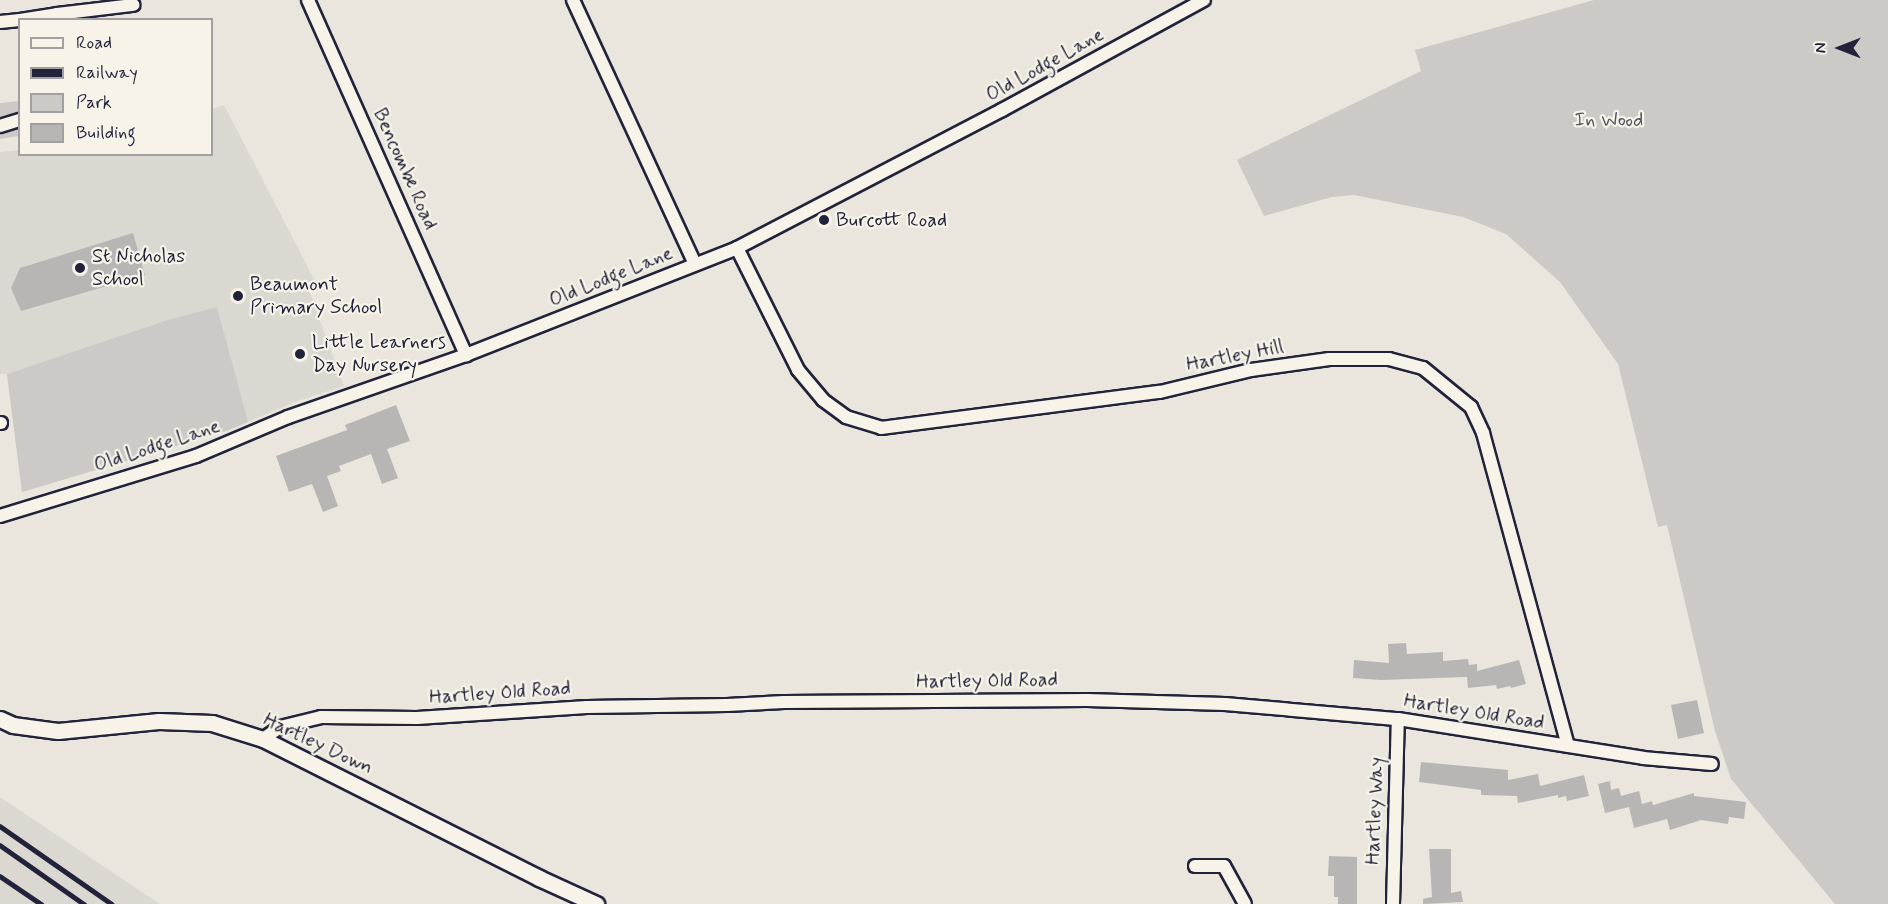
<!DOCTYPE html>
<style>
body{margin:0}
#map{position:relative;width:1888px;height:904px;overflow:hidden;background:#eae6de;font-family:Mynerve,sans-serif}
div>[style]{position:absolute}
[style*='--x']{left:calc(var(--x)*1px);top:calc(var(--y)*1px);width:calc(var(--w)*1px);rotate:calc(var(--a)*1deg)}
.built>*{inset:0;background:#dbd8d2}
.green>*{inset:0;background:#cdc9c6}
.building>*{inset:0;background:#b8b6b5}
.roads{filter:drop-shadow(2px 0 #22223b) drop-shadow(-2px 0 #22223b) drop-shadow(0 2px #22223b) drop-shadow(0 -2px #22223b)}
.minor>*{height:12px;margin:-6px;padding:0 6px;transform-origin:6px;border-radius:6px;background:#f7f3e8}
.tertiary>*{height:15px;margin:-7.5px;padding:0 7.5px;transform-origin:7.5px;border-radius:7.5px;background:#f7f3e8}
.rail>*{height:4.5px;margin:-2.25px;padding:0 2.25px;transform-origin:2.25px;border-radius:2.25px;background:#22223b}
.dots>*{width:16px;height:16px;translate:-50% -50%;box-sizing:border-box;border:3px solid #f7f3e8;border-radius:50%}
span{translate:-50% -50%;white-space:nowrap;text-align:center;line-height:1.15;-webkit-text-stroke:4.5px #f7f3e8;paint-order:stroke}
.street-label{font-size:20px;color:#22223b}
.park-label{font-size:20px;color:#555465}
.poi-label{font-size:20px;color:#22223b}
.left{translate:0 -50%;text-align:left}
.legend{position:absolute;left:18px;top:18px;width:195px;height:138px;box-sizing:border-box;background:#f7f3e8;border:2px solid #a29fa3;margin:0;padding:8px 10px;list-style:none;font-size:18px;color:#22223b}
.legend li{display:flex;align-items:center;gap:12px;height:30px}
.legend b{width:30px;border:2px solid #a29fa3}
.north{position:absolute;left:1810px;top:18px;width:60px;height:60px;-webkit-text-stroke:4px #f7f3e8;paint-order:stroke;rotate:270deg;font-size:16px;font-weight:700;line-height:24px;text-align:center;color:#22223b}
.north::after{content:'';display:block;margin:auto;width:21px;height:27px;background:#22223b;clip-path:polygon(50% 0,100% 100%,50% 72%,0 100%)}
</style>
<div id="map">
<div class="built">
<i style="clip-path:polygon(224px 105px,314px 279px,307px 285px,344px 386px,295px 402px,226px 431px,22px 492px,7px 374px,0 374px,0 152px,19px 150px,20px 154px,212px 154px,212px 109px)"></i>
<i style="clip-path:polygon(0 797px,160px 904px,0 904px)"></i>
</div>
<div class="green">
<i style="clip-path:polygon(1594px 0,1888px 0,1888px 904px,1835px 904px,1731px 779px,1715px 731px,1667px 525px,1658px 527px,1618px 364px,1560px 282px,1506px 234px,1463px 217px,1354px 195px,1332px 197px,1264px 216px,1237px 160px,1421px 71px,1415px 50px)"></i>
<i style="clip-path:polygon(19px 101px,19px 136px,0 139px,0 103px)"></i>
<i style="clip-path:polygon(217px 307px,248px 422px,226px 431px,22px 492px,7px 374px,168px 320px)"></i>
</div>
<div class="building">
<i style="clip-path:polygon(133px 233px,145px 275px,21px 311px,11px 288px,20px 268px)"></i>
<i style="clip-path:polygon(396px 405px,410px 441px,387px 449px,398px 478px,382px 484px,371px 454px,339px 466px,341px 471px,327px 476px,338px 506px,323px 512px,312px 484px,289px 492px,276px 456px,347px 430px,345px 425px)"></i>
<i style="clip-path:polygon(1406px 643px,1407px 654px,1443px 652px,1443px 661px,1468px 659px,1469px 665px,1477px 664px,1477px 671px,1519px 660px,1526px 684px,1511px 688px,1510px 686px,1497px 689px,1496px 685px,1468px 688px,1467px 677px,1381px 680px,1353px 678px,1354px 660px,1389px 663px,1388px 644px)"></i>
<i style="clip-path:polygon(1697px 700px,1704px 733px,1678px 739px,1671px 705px)"></i>
<i style="clip-path:polygon(1421px 762px,1508px 770px,1508px 780px,1538px 774px,1540px 786px,1584px 775px,1589px 796px,1567px 801px,1566px 796px,1558px 798px,1558px 795px,1518px 803px,1517px 796px,1481px 795px,1481px 790px,1419px 782px)"></i>
<i style="clip-path:polygon(1610px 781px,1611px 790px,1619px 788px,1621px 796px,1639px 791px,1642px 804px,1652px 801px,1653px 805px,1694px 793px,1694px 796px,1746px 802px,1744px 819px,1729px 817px,1728px 824px,1701px 820px,1670px 830px,1667px 819px,1634px 828px,1629px 807px,1605px 813px,1598px 784px)"></i>
<i style="clip-path:polygon(1429px 849px,1451px 849px,1451px 893px,1461px 891px,1463px 902px,1423px 904px,1423px 899px,1432px 897px)"></i>
<i style="clip-path:polygon(1329px 856px,1357px 857px,1357px 904px,1338px 904px,1338px 897px,1334px 897px,1334px 876px,1328px 876px)"></i>
</div>
<div class="roads">
<div class="minor">
<i style="--x:308;--y:0;--w:389;--a:66"></i>
<i style="--x:573;--y:0;--w:291;--a:65.2"></i>
<i style="--x:57;--y:14;--w:77;--a:-6.8"></i>
<i style="--x:20;--y:20;--w:37;--a:-9"></i>
<i style="--x:57;--y:14;--w:6;--a:90"></i>
<i style="--x:0;--y:22;--w:20;--a:-6"></i>
<i style="--x:0;--y:126;--w:21;--a:-17"></i>
<i style="--x:737;--y:248;--w:136;--a:63.4"></i>
<i style="--x:798;--y:370;--w:39;--a:50"></i>
<i style="--x:823;--y:400;--w:29;--a:36"></i>
<i style="--x:846;--y:417;--w:37;--a:17"></i>
<i style="--x:881;--y:428;--w:281;--a:-7.4"></i>
<i style="--x:1160;--y:392;--w:94;--a:-13.6"></i>
<i style="--x:1251;--y:370;--w:79;--a:-8"></i>
<i style="--x:1329;--y:359;--w:60;--a:0"></i>
<i style="--x:1389;--y:359;--w:35;--a:15"></i>
<i style="--x:1423;--y:368;--w:62;--a:39.1"></i>
<i style="--x:1471;--y:407;--w:29;--a:65"></i>
<i style="--x:1483;--y:433;--w:324;--a:74.8"></i>
<i style="--x:0;--y:423;--w:1;--a:0"></i>
<i style="--x:0;--y:516;--w:205;--a:-17"></i>
<i style="--x:196;--y:456;--w:100;--a:-23"></i>
<i style="--x:288;--y:417;--w:188;--a:-19.2"></i>
<i style="--x:466;--y:355;--w:291;--a:-21.5"></i>
<i style="--x:737;--y:248;--w:299;--a:-27.5"></i>
<i style="--x:1002;--y:110;--w:230;--a:-28.6"></i>
<i style="--x:263;--y:739;--w:21;--a:-35"></i>
<i style="--x:280;--y:727;--w:42;--a:-13.7"></i>
<i style="--x:321;--y:717;--w:96;--a:0.6"></i>
<i style="--x:417;--y:718;--w:170;--a:-3.7"></i>
<i style="--x:587;--y:707;--w:140;--a:-0.8"></i>
<i style="--x:727;--y:705;--w:57;--a:-3"></i>
<i style="--x:784;--y:702;--w:303;--a:-0.4"></i>
<i style="--x:1087;--y:700;--w:138;--a:1.7"></i>
<i style="--x:1225;--y:704;--w:174;--a:5"></i>
<i style="--x:1398;--y:719;--w:248;--a:9"></i>
<i style="--x:1643;--y:758;--w:69;--a:5"></i>
<i style="--x:1195;--y:866;--w:29;--a:0"></i>
<i style="--x:1224;--y:866;--w:43;--a:61.1"></i>
<i style="--x:1393;--y:904;--w:185;--a:-88.5"></i>
</div>
<div class="tertiary">
<i style="--x:0;--y:719;--w:14;--a:25"></i>
<i style="--x:13;--y:725;--w:45;--a:7.6"></i>
<i style="--x:58;--y:731;--w:101;--a:-5.7"></i>
<i style="--x:159;--y:721;--w:53;--a:2.2"></i>
<i style="--x:212;--y:723;--w:53;--a:17.4"></i>
<i style="--x:263;--y:739;--w:309;--a:26.7"></i>
<i style="--x:539;--y:878;--w:63;--a:24.5"></i>
</div>
</div>
<div class="rail">
<i style="--x:0;--y:826;--w:136;--a:34.9"></i>
<i style="--x:0;--y:845;--w:103;--a:35.1"></i>
<i style="--x:0;--y:876;--w:50;--a:34.3"></i>
</div>
<div class="dots">
<i style="left:824px;top:220px;background:#22223b"></i>
<i style="left:80px;top:268px;background:#22223b"></i>
<i style="left:238px;top:296px;background:#22223b"></i>
<i style="left:300px;top:354px;background:#22223b"></i>
</div>
<div class="street-label">
<span style="left:1045px;top:65px;rotate:-29deg">Old Lodge Lane</span>
<span style="left:405px;top:169px;rotate:66deg">Bencombe Road</span>
<span style="left:611px;top:277px;rotate:-22deg">Old Lodge Lane</span>
<span style="left:1235px;top:356px;rotate:-11deg">Hartley Hill</span>
<span style="left:157px;top:446px;rotate:-18deg">Old Lodge Lane</span>
<span style="left:987px;top:681px;rotate:-1deg">Hartley Old Road</span>
<span style="left:500px;top:693px;rotate:-4deg">Hartley Old Road</span>
<span style="left:1474px;top:712px;rotate:9deg">Hartley Old Road</span>
<span style="left:318px;top:744px;rotate:25deg">Hartley Down</span>
<span style="left:1375px;top:811px;rotate:-88deg">Hartley Way</span>
</div>
<div class="park-label">
<span style="left:1609px;top:120px">In Wood</span>
</div>
<div class="poi-label">
<span class="left" style="left:836px;top:220px">Burcott Road</span>
<span class="left" style="left:92px;top:268px">St Nicholas<br>School</span>
<span class="left" style="left:250px;top:296px">Beaumont<br>Primary School</span>
<span class="left" style="left:312px;top:354px">Little Learners<br>Day Nursery</span>
</div>
<ul class="legend">
<li><b style="height:8px;background:#f7f3e8"></b>Road</li>
<li><b style="height:8px;background:#22223b"></b>Railway</li>
<li><b style="height:16px;background:#cdc9c6"></b>Park</li>
<li><b style="height:16px;background:#b8b6b5"></b>Building</li>
</ul>
<div class="north">N</div>
</div>
